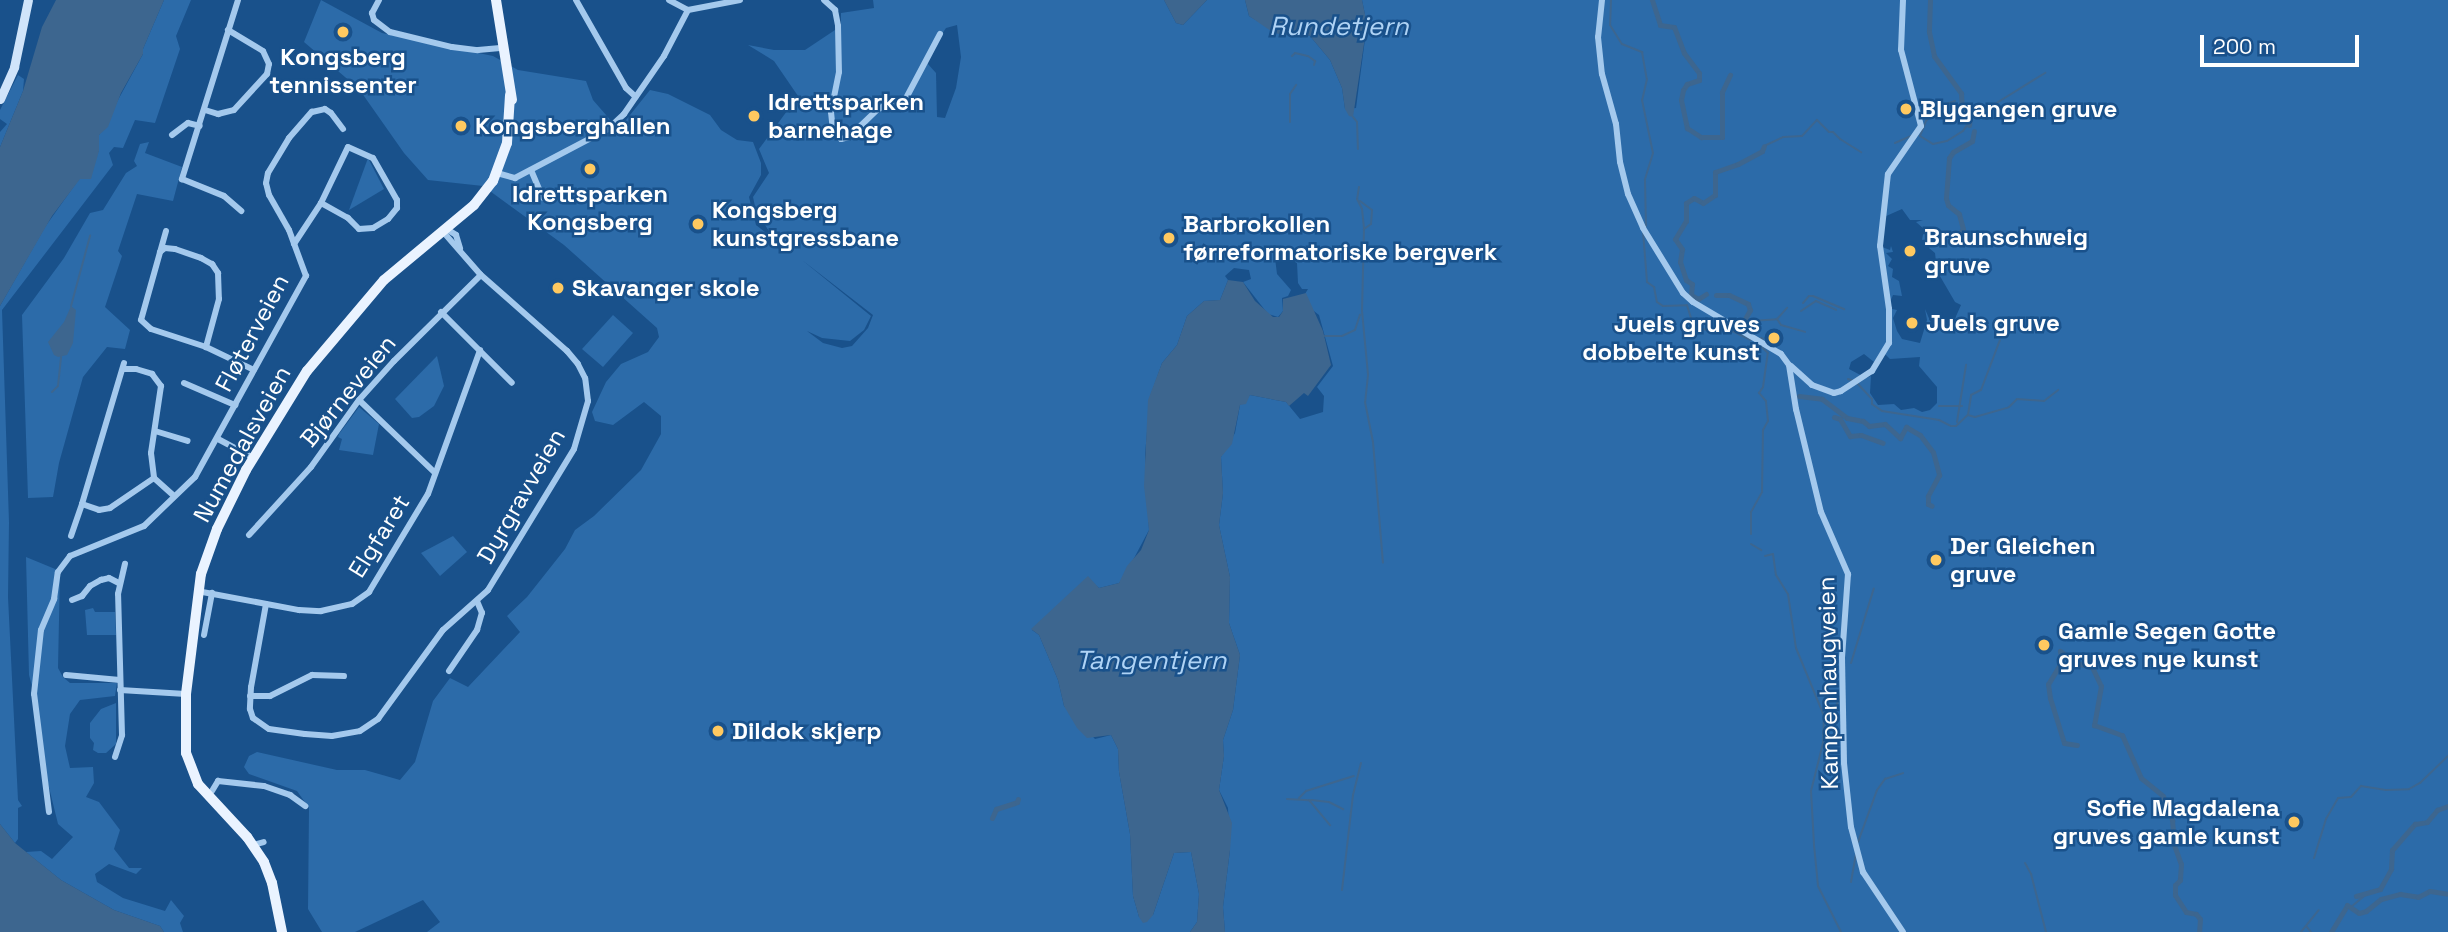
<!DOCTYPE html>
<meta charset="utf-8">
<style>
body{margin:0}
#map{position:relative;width:2448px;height:932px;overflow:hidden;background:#19518b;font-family:"Space Grotesk",sans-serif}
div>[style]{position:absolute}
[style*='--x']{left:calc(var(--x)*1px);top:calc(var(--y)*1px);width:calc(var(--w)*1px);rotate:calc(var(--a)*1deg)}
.green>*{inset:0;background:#2c6ba9}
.water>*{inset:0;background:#3d668f}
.stream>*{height:2px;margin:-1px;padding:0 1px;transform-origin:1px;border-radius:1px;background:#3d668f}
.canal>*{height:5px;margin:-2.5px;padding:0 2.5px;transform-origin:2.5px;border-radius:2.5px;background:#3d668f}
.minor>*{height:6px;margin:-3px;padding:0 3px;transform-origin:3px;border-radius:3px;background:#a4c9ed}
.secondary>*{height:9px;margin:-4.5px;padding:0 4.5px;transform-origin:4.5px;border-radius:4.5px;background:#d0e4fa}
.primary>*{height:10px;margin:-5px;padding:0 5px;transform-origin:5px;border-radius:5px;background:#eaf3ff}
.dots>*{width:19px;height:19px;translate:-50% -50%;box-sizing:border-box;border:4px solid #19518b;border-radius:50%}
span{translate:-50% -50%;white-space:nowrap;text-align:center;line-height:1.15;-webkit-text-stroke:5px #19518b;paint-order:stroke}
.poi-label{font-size:24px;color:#fff;font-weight:700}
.left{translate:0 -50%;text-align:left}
.right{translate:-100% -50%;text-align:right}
.street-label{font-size:24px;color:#fff}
.water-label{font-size:26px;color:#afd3f5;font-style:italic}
.scale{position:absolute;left:2200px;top:35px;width:159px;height:32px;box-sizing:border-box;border:4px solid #fff;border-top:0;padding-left:9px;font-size:21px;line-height:24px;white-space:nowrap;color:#fff;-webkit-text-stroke:5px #19518b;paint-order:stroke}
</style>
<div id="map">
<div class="green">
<i style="clip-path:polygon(164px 0,191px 0,176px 36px,180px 49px,155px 123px,135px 120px,123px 148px,114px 147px,109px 153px,113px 165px,2px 310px,9px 522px,8px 597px,18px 800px,22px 806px,18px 808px,18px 839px,15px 843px,0 824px,0 306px,45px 227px,99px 151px,99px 135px,143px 54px,143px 49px)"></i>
<i style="clip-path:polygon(evenodd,321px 0,382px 33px,493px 56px,518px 70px,586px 81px,593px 100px,613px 123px,626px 120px,650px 90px,668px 94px,710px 115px,721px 130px,737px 140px,753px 142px,761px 163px,761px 175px,749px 197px,756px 225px,774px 239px,756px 211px,753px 197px,769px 173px,759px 149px,798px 96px,774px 61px,748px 45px,774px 50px,805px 50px,841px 26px,841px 13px,874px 8px,873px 0,1164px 0,1176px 23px,1183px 25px,1207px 0,1245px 0,1249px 16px,1281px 35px,1301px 33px,1310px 36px,1330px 60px,1342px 88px,1345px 109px,1356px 108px,1367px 24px,1362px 0,2448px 0,2448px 932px,1225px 932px,1223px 907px,1230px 850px,1228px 808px,1219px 790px,1224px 756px,1223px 740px,1233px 710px,1240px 655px,1229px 623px,1230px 577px,1219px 525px,1223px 493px,1221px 457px,1235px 433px,1240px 405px,1250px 395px,1286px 402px,1300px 419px,1323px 412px,1324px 396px,1317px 387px,1333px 366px,1319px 315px,1310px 308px,1305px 294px,1308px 289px,1302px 289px,1298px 283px,1297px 263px,1279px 255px,1275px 258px,1277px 274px,1291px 290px,1288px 296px,1282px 298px,1283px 311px,1278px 317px,1268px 314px,1243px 282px,1251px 279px,1249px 270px,1234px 268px,1225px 276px,1228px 280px,1220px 300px,1204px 301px,1187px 316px,1177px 345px,1162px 363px,1150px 397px,1145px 455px,1149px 530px,1124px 577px,1119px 583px,1099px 588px,1089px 580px,1032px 630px,1039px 635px,1058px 680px,1064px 706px,1095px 739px,1111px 735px,1118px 749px,1119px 772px,1130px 834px,1133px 896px,1139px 917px,1153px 915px,1174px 853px,1191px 852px,1199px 894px,1197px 922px,1190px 932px,427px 932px,440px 922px,423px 900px,355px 932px,322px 932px,308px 909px,309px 808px,297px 791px,249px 774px,244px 767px,249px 756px,257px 752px,337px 770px,365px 770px,400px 780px,415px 762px,433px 701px,450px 678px,468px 687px,520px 632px,507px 616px,527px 597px,565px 549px,575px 530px,594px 516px,641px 470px,661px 434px,661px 416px,644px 402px,613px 425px,595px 421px,592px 412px,606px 382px,621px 364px,648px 352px,659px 337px,657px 328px,564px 245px,483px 186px,428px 180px,404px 153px,359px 89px,304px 42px,321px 0,957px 25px,961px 57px,956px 88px,945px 118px,937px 117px,936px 73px,927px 63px,929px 53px,946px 28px,957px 25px,321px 0,1902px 209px,1910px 220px,1923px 220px,1916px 222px,1924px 229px,1922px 240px,1934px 240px,1929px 248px,1935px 253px,1937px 271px,1955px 302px,1961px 305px,1949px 332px,1943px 325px,1931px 323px,1925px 309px,1927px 320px,1920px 343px,1902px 339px,1897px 331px,1893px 318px,1897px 310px,1892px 309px,1890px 302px,1893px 295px,1902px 296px,1899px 281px,1892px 277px,1893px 269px,1888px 266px,1892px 259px,1886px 253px,1893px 252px,1891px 246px,1890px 250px,1882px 247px,1884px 217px,1902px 209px,321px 0,802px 260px,873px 315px,868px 328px,852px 346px,842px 348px,823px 343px,807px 331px,822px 338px,850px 341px,864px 330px,871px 316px,802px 260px,321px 0,1884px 353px,1890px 359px,1920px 357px,1919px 366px,1937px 387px,1937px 403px,1930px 410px,1922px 412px,1914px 408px,1901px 410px,1894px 404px,1878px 405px,1870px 393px,1871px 376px,1866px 378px,1849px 369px,1851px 362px,1864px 354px,1874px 362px,1884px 353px)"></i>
<i style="clip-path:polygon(18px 75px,24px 79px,23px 91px,0 147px,0 132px,7px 124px,0 119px,0 110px)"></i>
<i style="clip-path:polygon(149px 142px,145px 153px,182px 167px,173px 201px,137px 194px,118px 251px,122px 256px,105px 307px,130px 330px,125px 349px,107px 347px,83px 377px,59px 463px,53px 497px,28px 498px,22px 315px,64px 258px,90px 213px,103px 210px,126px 173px,137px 166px,134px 161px,140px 144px)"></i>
<i style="clip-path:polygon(368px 158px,384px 189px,349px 210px)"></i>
<i style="clip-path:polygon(613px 315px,633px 333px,603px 367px,582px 349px)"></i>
<i style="clip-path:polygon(437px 356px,444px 386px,434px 406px,419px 417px,412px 418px,395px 399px)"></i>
<i style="clip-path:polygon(359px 407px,379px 424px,373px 455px,339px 450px,342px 439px,338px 437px,339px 434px)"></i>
<i style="clip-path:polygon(453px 536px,467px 552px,440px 576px,421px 553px)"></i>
<i style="clip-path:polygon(26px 557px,60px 571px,58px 668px,63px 677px,70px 683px,117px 683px,115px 696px,80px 700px,70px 714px,65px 746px,70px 768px,93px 767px,94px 783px,86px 797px,99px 802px,120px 830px,114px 849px,129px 868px,142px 868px,136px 874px,109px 864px,95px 874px,97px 882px,123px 898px,165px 911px,171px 900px,184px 916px,180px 923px,183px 932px,164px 932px,160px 926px,114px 910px,61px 880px,26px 852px,41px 851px,52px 859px,73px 837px,58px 824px,46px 775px,36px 701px,29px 675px)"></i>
<i style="clip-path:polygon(93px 608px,95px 612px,115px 612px,116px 635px,87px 635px,85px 610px)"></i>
<i style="clip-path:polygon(116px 703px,116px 744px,106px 753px,98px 753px,93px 750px,94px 743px,90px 738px,90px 723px,101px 709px)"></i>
</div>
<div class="water">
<i style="clip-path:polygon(56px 0,164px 0,143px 49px,143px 54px,121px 93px,108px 127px,99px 135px,99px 151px,91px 179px,80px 179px,52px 216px,0 306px,0 147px,23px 91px,42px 27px)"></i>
<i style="clip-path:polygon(1164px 0,1207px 0,1183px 25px,1176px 23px)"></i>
<i style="clip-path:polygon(1245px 0,1362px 0,1367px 24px,1353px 117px,1349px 116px,1345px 109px,1342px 88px,1330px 60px,1310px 36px,1301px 33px,1281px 35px,1271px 31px,1249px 16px)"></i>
<i style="clip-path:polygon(1228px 280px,1243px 282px,1255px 301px,1273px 317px,1279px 317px,1283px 311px,1283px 299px,1306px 293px,1323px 331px,1331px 365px,1308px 396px,1304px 393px,1289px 406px,1286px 402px,1250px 395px,1246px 404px,1240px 405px,1232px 444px,1221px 457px,1223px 493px,1219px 525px,1230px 577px,1229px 623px,1240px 655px,1233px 710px,1223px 740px,1224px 756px,1219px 790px,1232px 823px,1230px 850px,1223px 907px,1225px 932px,1190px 932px,1197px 922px,1199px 894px,1191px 852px,1174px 853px,1153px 915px,1147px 922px,1143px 923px,1139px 917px,1133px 896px,1130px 834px,1119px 772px,1118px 749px,1111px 735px,1087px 738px,1077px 728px,1064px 706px,1058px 680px,1039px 635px,1031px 629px,1088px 576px,1099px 588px,1119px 583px,1127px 566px,1141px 550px,1149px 530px,1144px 486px,1148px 400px,1162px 363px,1177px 345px,1187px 316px,1204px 301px,1220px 300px)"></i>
<i style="clip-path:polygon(71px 306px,76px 310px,73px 343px,67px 355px,58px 357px,54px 355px,48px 342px,64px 322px)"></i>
<i style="clip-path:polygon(0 824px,15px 843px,61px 880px,114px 910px,160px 926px,164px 932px,0 932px)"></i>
</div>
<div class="stream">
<i style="--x:1611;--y:0;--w:25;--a:92"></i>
<i style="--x:1610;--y:25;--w:22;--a:58"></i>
<i style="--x:1622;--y:44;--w:22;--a:22"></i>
<i style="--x:1642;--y:52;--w:27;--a:80"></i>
<i style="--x:1647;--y:79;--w:22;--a:103"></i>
<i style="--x:1642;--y:100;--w:54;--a:78.3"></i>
<i style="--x:1653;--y:153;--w:28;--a:107"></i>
<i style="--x:1645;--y:180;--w:46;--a:88.8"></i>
<i style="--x:1292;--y:56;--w:4;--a:-45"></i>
<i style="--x:1295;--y:53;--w:13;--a:13"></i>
<i style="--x:1308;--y:56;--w:9;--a:36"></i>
<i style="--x:1315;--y:61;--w:4;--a:104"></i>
<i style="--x:1955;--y:101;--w:13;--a:162"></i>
<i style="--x:1943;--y:105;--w:23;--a:137"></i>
<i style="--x:1926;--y:121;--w:16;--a:112"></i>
<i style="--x:1920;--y:136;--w:15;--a:32"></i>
<i style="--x:1933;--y:144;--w:14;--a:-12"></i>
<i style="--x:1947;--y:141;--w:19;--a:-32"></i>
<i style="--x:1963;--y:131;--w:14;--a:-56"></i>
<i style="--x:1353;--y:117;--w:6;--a:51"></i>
<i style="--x:1357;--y:122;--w:27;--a:88"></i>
<i style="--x:1974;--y:117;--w:84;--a:-31.8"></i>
<i style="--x:1290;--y:122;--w:28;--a:-90"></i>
<i style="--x:1290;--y:94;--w:11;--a:-56"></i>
<i style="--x:1895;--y:143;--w:17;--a:-24"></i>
<i style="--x:1764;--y:146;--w:21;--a:-25"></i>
<i style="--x:1783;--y:137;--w:19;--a:-3"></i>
<i style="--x:1802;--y:136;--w:22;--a:-47"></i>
<i style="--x:1817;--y:120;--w:17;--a:45"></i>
<i style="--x:1829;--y:132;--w:4;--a:0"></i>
<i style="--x:1833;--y:132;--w:10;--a:45"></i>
<i style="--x:1840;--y:139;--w:25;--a:32"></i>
<i style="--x:1359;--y:187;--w:12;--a:99"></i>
<i style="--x:1357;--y:199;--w:11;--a:63"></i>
<i style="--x:1362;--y:209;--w:20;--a:84"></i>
<i style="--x:1364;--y:229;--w:82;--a:91.4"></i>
<i style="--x:1362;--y:311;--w:64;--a:84.6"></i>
<i style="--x:1368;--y:375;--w:27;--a:96"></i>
<i style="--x:1365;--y:402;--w:41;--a:78.7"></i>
<i style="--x:1373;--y:442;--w:121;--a:85.3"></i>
<i style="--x:1360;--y:201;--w:15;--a:37"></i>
<i style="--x:1372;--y:210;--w:14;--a:94"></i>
<i style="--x:1371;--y:224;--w:9;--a:144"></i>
<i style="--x:1643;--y:231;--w:51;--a:85.5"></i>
<i style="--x:1647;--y:282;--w:9;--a:36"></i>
<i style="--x:1654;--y:287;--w:15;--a:79"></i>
<i style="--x:1657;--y:302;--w:7;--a:34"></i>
<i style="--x:1663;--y:306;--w:24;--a:-2"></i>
<i style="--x:1687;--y:305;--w:14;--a:73"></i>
<i style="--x:1691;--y:318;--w:13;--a:48"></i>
<i style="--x:1700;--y:328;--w:7;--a:16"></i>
<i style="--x:1803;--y:303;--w:9;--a:-49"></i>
<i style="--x:1809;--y:296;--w:4;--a:0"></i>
<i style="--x:1813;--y:296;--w:34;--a:23"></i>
<i style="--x:71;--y:306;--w:73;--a:-74.8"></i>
<i style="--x:1801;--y:311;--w:18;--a:-34"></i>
<i style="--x:1816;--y:301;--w:22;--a:24"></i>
<i style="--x:1777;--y:319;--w:7;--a:56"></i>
<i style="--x:1781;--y:325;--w:25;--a:16"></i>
<i style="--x:1739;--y:323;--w:4;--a:-14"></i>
<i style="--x:1750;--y:326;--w:2;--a:27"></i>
<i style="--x:1741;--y:327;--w:12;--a:-31"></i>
<i style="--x:1751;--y:321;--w:26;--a:-4"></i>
<i style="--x:1777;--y:319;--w:15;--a:-48"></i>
<i style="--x:1719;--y:331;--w:9;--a:-13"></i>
<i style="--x:1728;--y:329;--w:25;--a:26"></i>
<i style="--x:1754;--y:331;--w:2;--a:63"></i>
<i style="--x:1325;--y:336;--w:17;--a:0"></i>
<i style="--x:1342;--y:336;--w:14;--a:-25"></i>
<i style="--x:1355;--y:330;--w:16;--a:-72"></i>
<i style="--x:1761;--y:338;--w:2;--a:27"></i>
<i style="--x:1768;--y:342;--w:3;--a:18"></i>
<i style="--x:1848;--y:379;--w:6;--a:18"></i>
<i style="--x:1857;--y:383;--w:22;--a:47"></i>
<i style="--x:1872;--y:399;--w:5;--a:90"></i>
<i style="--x:1872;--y:404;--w:12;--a:35"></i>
<i style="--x:1882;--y:411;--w:58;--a:9"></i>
<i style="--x:1939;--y:420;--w:13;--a:27"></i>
<i style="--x:1951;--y:426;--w:5;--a:0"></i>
<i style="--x:1956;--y:426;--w:16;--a:-43"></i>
<i style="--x:1968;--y:415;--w:7;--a:16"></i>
<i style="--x:1975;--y:417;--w:35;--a:-16"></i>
<i style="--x:2009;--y:407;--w:11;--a:-45"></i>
<i style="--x:2017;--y:399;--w:27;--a:4"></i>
<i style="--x:2044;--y:401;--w:18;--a:-38"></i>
<i style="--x:52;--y:392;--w:8;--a:-45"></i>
<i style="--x:58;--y:386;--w:30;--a:-84"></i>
<i style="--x:1939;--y:406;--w:23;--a:0"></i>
<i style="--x:1968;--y:415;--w:20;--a:-81"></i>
<i style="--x:1971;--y:395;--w:11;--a:-27"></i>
<i style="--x:1981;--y:390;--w:53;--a:-69.2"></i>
<i style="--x:1957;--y:422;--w:58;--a:-81"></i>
<i style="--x:1751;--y:534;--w:22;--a:-90"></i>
<i style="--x:1751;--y:512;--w:23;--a:-61"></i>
<i style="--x:1762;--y:492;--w:62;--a:-89.1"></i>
<i style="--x:1763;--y:430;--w:10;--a:-61"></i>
<i style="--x:1768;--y:421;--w:20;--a:-96"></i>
<i style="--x:1766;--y:401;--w:11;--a:-131"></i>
<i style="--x:1759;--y:393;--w:7;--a:-56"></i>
<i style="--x:1763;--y:387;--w:34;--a:-82"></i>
<i style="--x:1768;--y:353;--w:16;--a:-137"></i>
<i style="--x:1751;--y:544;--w:12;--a:31"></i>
<i style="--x:1765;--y:556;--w:8;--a:-14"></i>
<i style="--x:1773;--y:554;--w:21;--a:82"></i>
<i style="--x:1776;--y:575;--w:22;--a:58"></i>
<i style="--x:1788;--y:594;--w:55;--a:81.6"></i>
<i style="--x:1796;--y:648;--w:74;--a:67.6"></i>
<i style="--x:1824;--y:716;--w:27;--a:92"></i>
<i style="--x:1823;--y:743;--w:49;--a:104"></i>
<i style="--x:1811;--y:791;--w:54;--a:86.8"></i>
<i style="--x:1814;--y:845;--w:41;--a:84.4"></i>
<i style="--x:1818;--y:886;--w:51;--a:63.4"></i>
<i style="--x:1851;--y:663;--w:78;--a:-73"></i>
<i style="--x:1828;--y:724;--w:30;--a:-66"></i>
<i style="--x:1299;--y:798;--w:10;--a:-45"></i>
<i style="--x:1306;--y:791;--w:50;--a:-17.4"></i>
<i style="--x:1287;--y:799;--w:22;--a:3"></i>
<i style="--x:1309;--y:800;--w:33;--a:50"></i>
<i style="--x:1311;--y:800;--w:18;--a:6"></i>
<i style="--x:1329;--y:802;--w:16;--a:27"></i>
<i style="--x:1858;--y:842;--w:55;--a:-69.9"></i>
<i style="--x:1877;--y:790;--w:14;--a:-54"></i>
<i style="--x:1885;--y:779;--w:19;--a:-18"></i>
<i style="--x:2314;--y:858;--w:41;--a:-72.9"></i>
<i style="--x:2326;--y:819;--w:24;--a:-60"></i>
<i style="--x:2338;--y:798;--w:13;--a:-4"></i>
<i style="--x:2351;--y:797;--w:15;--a:-48"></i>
<i style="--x:2361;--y:786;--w:25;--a:9"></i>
<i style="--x:2386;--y:790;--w:23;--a:-2"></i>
<i style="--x:2409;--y:789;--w:13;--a:-29"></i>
<i style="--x:2420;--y:783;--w:39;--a:-44"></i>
<i style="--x:2025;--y:863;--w:13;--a:61"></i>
<i style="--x:2031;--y:874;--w:60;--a:75.5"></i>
<i style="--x:1851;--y:882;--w:29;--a:-80"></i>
<i style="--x:1342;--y:890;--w:96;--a:-83.4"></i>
<i style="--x:1353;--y:795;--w:33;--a:-76"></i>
<i style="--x:2351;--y:907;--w:25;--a:-40"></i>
<i style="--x:2306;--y:926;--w:8;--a:50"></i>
<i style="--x:2301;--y:932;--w:28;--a:-51"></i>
</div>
<div class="canal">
<i style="--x:1652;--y:0;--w:26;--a:72"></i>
<i style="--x:1660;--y:25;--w:14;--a:8"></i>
<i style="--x:1674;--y:27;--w:28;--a:69"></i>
<i style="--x:1684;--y:53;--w:25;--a:53"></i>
<i style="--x:1699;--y:73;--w:7;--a:90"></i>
<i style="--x:1699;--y:80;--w:13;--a:162"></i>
<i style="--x:1687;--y:84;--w:7;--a:124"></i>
<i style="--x:1683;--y:90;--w:10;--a:101"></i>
<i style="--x:1681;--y:100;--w:29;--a:78"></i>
<i style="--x:1687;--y:128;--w:17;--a:33"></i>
<i style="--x:1701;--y:137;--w:21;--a:0"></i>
<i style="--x:1722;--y:137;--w:45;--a:-90"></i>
<i style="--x:1722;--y:92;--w:19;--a:-65"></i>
<i style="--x:1930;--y:0;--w:32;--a:92"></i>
<i style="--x:1929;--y:32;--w:25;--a:78"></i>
<i style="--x:1934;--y:56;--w:46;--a:53.9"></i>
<i style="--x:1961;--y:93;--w:17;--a:87"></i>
<i style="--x:1954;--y:112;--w:9;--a:-13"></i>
<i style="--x:1963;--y:110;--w:9;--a:41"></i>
<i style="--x:1970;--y:116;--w:9;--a:96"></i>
<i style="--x:1960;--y:232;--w:4;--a:-45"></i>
<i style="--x:1963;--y:229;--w:16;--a:-105"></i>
<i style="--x:1959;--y:214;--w:14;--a:-141"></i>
<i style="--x:1948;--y:205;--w:7;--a:-106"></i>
<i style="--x:1946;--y:198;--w:40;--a:-85.7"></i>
<i style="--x:1949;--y:158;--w:7;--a:-56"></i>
<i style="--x:1953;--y:152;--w:22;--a:-30"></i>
<i style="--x:1972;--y:141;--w:10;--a:-79"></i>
<i style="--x:1706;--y:294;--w:9;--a:148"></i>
<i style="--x:1698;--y:299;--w:8;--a:-150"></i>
<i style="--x:1691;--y:295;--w:11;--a:-85"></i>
<i style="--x:1692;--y:284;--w:7;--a:-146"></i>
<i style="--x:1686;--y:280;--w:19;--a:-108"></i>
<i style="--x:1680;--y:262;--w:13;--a:-81"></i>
<i style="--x:1682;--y:249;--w:12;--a:-125"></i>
<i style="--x:1675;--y:239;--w:21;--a:-59"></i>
<i style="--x:1686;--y:221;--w:18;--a:-90"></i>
<i style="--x:1686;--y:203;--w:9;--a:-32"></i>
<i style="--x:1694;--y:198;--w:10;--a:29"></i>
<i style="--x:1703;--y:203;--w:14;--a:-34"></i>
<i style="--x:1715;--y:195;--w:23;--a:-90"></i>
<i style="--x:1715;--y:172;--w:24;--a:-19"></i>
<i style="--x:1738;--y:164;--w:27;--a:-28"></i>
<i style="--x:1762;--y:151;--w:5;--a:-68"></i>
<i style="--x:1716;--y:295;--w:13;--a:0"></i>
<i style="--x:1729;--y:295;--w:21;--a:25"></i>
<i style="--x:1748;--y:304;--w:6;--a:72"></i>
<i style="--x:1750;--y:310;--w:14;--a:120"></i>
<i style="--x:1799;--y:396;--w:23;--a:7"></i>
<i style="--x:1822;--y:399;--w:31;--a:37"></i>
<i style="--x:1847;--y:418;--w:16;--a:11"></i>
<i style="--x:1863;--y:421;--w:8;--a:40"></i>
<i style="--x:1869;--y:426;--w:16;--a:-7"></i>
<i style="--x:1885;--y:424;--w:21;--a:43"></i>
<i style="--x:1900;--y:438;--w:13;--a:-61"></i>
<i style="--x:1906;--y:427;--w:16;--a:30"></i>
<i style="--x:1920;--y:435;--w:21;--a:53"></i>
<i style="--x:1933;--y:452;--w:24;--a:75"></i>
<i style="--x:1939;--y:475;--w:24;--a:118"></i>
<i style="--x:1928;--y:496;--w:8;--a:90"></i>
<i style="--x:1928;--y:504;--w:4;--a:27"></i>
<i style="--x:1834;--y:417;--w:6;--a:18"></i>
<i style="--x:1840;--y:419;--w:20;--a:60"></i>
<i style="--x:1850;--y:436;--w:11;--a:-5"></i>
<i style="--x:1861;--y:435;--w:23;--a:20"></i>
<i style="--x:2060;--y:651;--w:20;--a:37"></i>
<i style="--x:2076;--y:663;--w:16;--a:14"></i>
<i style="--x:2092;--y:667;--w:21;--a:65"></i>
<i style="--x:2101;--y:686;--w:40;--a:100"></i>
<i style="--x:2094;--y:725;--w:30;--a:20"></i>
<i style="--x:2122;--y:735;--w:47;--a:66.2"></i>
<i style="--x:2141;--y:778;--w:28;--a:39"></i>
<i style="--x:2163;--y:796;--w:26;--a:69"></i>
<i style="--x:2172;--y:820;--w:25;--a:85"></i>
<i style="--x:2174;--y:845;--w:20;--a:70"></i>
<i style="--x:2181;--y:864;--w:16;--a:94"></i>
<i style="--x:2180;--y:880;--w:7;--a:135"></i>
<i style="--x:2175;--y:885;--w:10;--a:90"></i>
<i style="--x:2175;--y:895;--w:20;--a:57"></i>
<i style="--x:2186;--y:912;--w:10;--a:11"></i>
<i style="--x:2196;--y:914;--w:6;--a:51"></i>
<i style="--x:2200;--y:919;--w:13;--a:94"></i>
<i style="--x:2060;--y:651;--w:10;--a:79"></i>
<i style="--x:2062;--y:661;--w:27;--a:121"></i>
<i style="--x:2048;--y:684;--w:14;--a:82"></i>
<i style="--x:2050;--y:698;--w:47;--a:72.7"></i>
<i style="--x:2064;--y:743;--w:13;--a:9"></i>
<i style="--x:992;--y:818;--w:10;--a:-66"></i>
<i style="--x:996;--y:809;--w:22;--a:-18"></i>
<i style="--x:1017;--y:802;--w:3;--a:-72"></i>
<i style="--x:2356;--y:896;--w:25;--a:-16"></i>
<i style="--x:2380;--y:889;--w:23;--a:-61"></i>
<i style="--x:2391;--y:869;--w:19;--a:-87"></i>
<i style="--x:2392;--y:850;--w:35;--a:-49"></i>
<i style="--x:2415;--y:824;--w:12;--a:-9"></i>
<i style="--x:2427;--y:822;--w:16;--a:-50"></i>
<i style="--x:2437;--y:810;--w:12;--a:-20"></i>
<i style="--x:2331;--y:932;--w:31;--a:-59"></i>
<i style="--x:2347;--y:905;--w:14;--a:34"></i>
<i style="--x:2359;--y:913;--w:7;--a:-16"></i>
<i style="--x:2366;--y:911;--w:19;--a:-39"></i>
<i style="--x:2381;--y:899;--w:20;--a:-15"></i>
<i style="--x:2400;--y:894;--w:18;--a:9"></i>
<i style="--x:2418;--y:897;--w:13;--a:-27"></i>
<i style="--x:2430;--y:891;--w:18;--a:9"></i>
</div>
<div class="minor">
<i style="--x:238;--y:0;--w:188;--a:107.4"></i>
<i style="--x:182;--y:179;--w:45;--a:22"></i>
<i style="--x:224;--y:196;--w:23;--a:41"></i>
<i style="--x:379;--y:0;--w:15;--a:118"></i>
<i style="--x:372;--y:13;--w:7;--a:74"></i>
<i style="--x:374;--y:20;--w:20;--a:37"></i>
<i style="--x:390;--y:32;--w:64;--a:13.6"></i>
<i style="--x:452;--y:47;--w:26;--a:7"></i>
<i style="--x:478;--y:50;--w:25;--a:-5"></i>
<i style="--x:576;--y:0;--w:101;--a:60.4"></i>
<i style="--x:626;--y:88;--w:13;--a:42"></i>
<i style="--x:669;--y:0;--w:21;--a:28"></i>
<i style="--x:688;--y:10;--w:53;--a:-10.9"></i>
<i style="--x:824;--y:0;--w:15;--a:42"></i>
<i style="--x:835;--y:10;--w:16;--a:79"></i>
<i style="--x:838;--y:26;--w:46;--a:88.8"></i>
<i style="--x:839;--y:72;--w:41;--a:101.3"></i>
<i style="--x:831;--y:112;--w:18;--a:84"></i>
<i style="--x:833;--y:130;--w:12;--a:48"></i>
<i style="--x:841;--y:139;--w:8;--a:-14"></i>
<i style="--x:849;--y:137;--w:39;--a:-44"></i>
<i style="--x:877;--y:110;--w:12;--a:-31"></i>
<i style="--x:887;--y:104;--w:17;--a:-7"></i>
<i style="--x:904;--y:102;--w:77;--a:-62.1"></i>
<i style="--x:1602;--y:0;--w:37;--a:96"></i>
<i style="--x:1598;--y:37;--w:37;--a:84"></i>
<i style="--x:1602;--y:74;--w:52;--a:74.4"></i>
<i style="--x:1616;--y:124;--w:38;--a:84"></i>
<i style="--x:1620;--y:162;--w:33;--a:76"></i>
<i style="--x:1628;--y:194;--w:37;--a:66"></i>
<i style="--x:1643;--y:228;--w:76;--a:58.4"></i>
<i style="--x:1683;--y:293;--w:13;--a:42"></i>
<i style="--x:1693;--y:302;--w:102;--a:30.6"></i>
<i style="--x:1781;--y:354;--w:14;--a:54"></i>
<i style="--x:1789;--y:365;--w:45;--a:81"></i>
<i style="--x:1796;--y:409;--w:106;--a:76.4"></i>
<i style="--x:1821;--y:512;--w:68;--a:66.5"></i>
<i style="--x:1848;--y:574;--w:84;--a:94.1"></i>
<i style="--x:1842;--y:658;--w:105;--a:88.9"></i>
<i style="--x:1844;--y:763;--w:64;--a:83.8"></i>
<i style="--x:1851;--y:827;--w:47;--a:75.1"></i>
<i style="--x:1863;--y:872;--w:72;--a:56.3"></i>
<i style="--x:205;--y:110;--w:14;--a:17"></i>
<i style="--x:218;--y:114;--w:16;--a:-14"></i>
<i style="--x:234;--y:110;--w:49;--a:-47.5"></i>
<i style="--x:267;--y:74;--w:10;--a:-79"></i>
<i style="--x:269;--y:64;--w:14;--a:-115"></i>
<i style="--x:263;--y:51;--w:41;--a:-149"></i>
<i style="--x:172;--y:135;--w:20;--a:-37"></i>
<i style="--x:188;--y:123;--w:12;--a:14"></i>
<i style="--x:531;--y:170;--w:30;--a:67"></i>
<i style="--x:497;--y:173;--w:19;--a:16"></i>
<i style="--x:515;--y:178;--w:105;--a:-27.8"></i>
<i style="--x:608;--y:129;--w:22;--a:-43"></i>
<i style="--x:624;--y:114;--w:70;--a:-55.4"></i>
<i style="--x:664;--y:56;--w:52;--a:-62.4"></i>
<i style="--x:166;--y:231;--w:92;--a:105.7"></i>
<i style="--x:141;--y:320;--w:13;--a:42"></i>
<i style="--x:151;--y:329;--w:58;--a:18.1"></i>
<i style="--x:206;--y:347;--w:53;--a:25.6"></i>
<i style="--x:294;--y:244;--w:49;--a:-56.6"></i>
<i style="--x:321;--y:203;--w:62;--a:-64.3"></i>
<i style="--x:348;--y:147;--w:27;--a:24"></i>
<i style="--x:373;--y:158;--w:48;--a:60.3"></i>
<i style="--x:397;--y:200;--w:8;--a:90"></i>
<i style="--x:397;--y:208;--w:14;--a:129"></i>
<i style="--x:388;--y:219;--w:17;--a:149"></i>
<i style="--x:373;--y:228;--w:14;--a:176"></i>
<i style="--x:359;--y:229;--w:16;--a:-135"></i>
<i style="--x:348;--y:218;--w:31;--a:-151"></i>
<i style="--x:160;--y:252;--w:6;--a:-39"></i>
<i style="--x:165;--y:248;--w:10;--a:6"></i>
<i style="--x:175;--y:249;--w:28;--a:19"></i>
<i style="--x:201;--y:258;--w:13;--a:29"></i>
<i style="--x:212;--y:264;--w:11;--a:56"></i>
<i style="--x:218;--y:273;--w:26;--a:88"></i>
<i style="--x:219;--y:299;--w:50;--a:105.2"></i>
<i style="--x:441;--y:312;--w:100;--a:45"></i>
<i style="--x:124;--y:363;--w:147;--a:106.6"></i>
<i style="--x:82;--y:504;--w:18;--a:19"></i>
<i style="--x:99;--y:510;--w:11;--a:-10"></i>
<i style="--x:110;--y:508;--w:53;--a:-34.3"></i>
<i style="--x:154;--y:478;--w:27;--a:42"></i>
<i style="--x:1791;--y:366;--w:28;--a:42"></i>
<i style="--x:1812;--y:385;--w:23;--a:20"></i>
<i style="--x:1834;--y:393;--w:7;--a:-16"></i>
<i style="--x:1841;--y:391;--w:37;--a:-33"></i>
<i style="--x:1872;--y:371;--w:33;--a:-59"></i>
<i style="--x:1889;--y:343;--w:34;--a:-90"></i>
<i style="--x:1889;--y:309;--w:64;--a:-98.1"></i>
<i style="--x:1880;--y:246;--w:72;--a:-83.7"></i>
<i style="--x:1888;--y:174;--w:58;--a:-55.5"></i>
<i style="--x:1921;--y:126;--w:79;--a:-104.7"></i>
<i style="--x:1901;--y:50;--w:50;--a:-87.7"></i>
<i style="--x:124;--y:369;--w:12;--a:0"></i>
<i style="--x:136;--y:369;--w:17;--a:17"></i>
<i style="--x:152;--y:374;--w:15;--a:53"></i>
<i style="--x:161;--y:386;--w:68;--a:98.5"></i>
<i style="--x:151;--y:453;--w:25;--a:83"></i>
<i style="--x:184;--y:383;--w:56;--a:23.3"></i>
<i style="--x:359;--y:400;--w:105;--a:43.8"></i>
<i style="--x:155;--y:431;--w:34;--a:17"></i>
<i style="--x:218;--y:439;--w:40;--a:28"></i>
<i style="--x:249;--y:535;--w:92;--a:-47.6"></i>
<i style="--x:311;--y:467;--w:82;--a:-54.4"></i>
<i style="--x:359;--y:400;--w:52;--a:-48.1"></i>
<i style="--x:394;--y:361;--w:122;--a:-44.7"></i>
<i style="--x:71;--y:536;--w:34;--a:-71"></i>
<i style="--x:197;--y:591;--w:104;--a:10.6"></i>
<i style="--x:299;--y:610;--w:22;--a:3"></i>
<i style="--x:321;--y:611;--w:32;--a:-13"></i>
<i style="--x:352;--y:604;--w:21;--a:-35"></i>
<i style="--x:369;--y:592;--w:114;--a:-59"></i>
<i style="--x:428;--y:494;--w:153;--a:-70.1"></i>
<i style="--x:72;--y:600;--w:11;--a:-22"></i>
<i style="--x:82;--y:596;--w:13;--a:-51"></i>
<i style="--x:90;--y:586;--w:13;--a:-29"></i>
<i style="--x:101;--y:580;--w:8;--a:-14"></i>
<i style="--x:109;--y:578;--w:11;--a:27"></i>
<i style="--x:266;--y:604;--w:84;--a:100.2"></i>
<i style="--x:251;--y:687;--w:22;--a:93"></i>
<i style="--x:250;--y:709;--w:9;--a:72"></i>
<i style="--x:253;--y:718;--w:19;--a:35"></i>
<i style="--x:269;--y:729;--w:36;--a:8"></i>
<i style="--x:305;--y:734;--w:27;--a:4"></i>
<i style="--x:332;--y:736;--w:28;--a:-10"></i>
<i style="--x:360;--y:731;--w:22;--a:-34"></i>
<i style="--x:378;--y:719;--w:110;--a:-53.9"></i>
<i style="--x:443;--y:630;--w:60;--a:-41.6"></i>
<i style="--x:488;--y:590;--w:165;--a:-58.6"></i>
<i style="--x:574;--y:449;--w:50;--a:-73.7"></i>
<i style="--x:588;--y:401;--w:23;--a:-97"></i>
<i style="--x:585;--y:378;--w:16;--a:-117"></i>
<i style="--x:578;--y:364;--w:17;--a:-130"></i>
<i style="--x:567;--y:351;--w:116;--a:-138.5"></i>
<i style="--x:480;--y:274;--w:53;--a:-131.2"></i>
<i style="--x:445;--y:234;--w:6;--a:-90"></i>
<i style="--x:445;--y:228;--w:13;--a:32"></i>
<i style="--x:456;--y:235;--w:14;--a:73"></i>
<i style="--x:204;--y:635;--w:43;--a:-79.2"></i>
<i style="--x:449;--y:671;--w:50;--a:-55.7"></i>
<i style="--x:477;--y:630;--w:18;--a:-74"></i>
<i style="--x:482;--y:613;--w:13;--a:-113"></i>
<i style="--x:66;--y:675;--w:54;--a:5.3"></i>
<i style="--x:120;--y:690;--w:66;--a:3.5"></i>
<i style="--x:250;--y:696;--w:20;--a:0"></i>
<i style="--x:270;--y:696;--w:47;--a:-26.6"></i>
<i style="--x:312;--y:675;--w:32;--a:2"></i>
<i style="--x:115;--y:757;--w:23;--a:-72"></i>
<i style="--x:122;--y:735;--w:141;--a:-91.6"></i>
<i style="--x:118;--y:594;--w:31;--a:-77"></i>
<i style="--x:212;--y:791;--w:12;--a:-59"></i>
<i style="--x:218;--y:781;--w:46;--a:6.2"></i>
<i style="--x:264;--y:786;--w:28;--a:19"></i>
<i style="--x:290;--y:795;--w:19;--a:36"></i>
<i style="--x:49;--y:812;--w:119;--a:-97.2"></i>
<i style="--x:34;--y:694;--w:64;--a:-83.8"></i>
<i style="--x:41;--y:630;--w:34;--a:-67"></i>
<i style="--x:54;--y:599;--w:27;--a:-82"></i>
<i style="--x:58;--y:572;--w:20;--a:-53"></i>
<i style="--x:70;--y:556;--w:80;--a:-22.1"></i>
<i style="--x:144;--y:526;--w:71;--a:-43.9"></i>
<i style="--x:195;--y:477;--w:230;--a:-61.1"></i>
<i style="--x:306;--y:276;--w:49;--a:-110.3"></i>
<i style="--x:289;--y:230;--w:40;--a:-119.7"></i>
<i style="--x:269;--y:195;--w:12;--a:-104"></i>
<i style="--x:266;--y:183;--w:10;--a:-79"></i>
<i style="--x:268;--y:173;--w:41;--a:-59"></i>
<i style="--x:289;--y:138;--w:35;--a:-49"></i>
<i style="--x:312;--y:112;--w:13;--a:-13"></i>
<i style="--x:325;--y:109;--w:7;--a:34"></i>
<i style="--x:331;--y:113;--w:20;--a:53"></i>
<i style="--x:253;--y:845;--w:11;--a:-15"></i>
</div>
<div class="secondary">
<i style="--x:0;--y:99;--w:35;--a:-66"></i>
<i style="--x:14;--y:67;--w:68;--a:-78.2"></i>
</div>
<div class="primary">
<i style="--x:496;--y:0;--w:101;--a:80.9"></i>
<i style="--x:282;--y:932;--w:50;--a:-101.5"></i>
<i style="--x:272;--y:883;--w:22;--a:-111"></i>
<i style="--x:264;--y:862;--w:30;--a:-124"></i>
<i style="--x:247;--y:837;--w:72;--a:-132.8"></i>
<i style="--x:198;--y:784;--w:33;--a:-111"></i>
<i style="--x:186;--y:753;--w:59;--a:-90"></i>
<i style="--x:186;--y:694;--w:121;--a:-82.9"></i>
<i style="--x:201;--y:574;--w:48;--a:-70.4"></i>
<i style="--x:217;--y:529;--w:66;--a:-63.8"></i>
<i style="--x:246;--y:470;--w:116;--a:-58.4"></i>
<i style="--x:307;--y:371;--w:119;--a:-49.8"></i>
<i style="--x:384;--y:280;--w:117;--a:-39.8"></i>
<i style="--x:474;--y:205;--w:31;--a:-52"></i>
<i style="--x:493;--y:181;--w:40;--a:-69.8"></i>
<i style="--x:507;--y:143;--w:48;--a:-86.4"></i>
</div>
<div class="dots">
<i style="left:343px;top:32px;background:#ffc960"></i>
<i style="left:1906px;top:109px;background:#ffc960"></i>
<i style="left:754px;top:116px;background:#ffc960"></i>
<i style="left:461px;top:126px;background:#ffc960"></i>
<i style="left:590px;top:169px;background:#ffc960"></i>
<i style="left:698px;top:224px;background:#ffc960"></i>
<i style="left:1169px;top:238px;background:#ffc960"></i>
<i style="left:1910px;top:251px;background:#ffc960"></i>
<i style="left:558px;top:288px;background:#ffc960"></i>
<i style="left:1912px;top:323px;background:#ffc960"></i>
<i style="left:1774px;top:338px;background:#ffc960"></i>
<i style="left:1936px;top:560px;background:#ffc960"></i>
<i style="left:2044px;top:645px;background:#ffc960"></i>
<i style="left:718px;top:731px;background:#ffc960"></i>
<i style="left:2294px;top:822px;background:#ffc960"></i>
</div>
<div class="poi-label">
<span style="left:343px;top:71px">Kongsberg<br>tennissenter</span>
<span class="left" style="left:768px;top:116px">Idrettsparken<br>barnehage</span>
<span class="left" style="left:1920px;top:109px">Blygangen gruve</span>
<span class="left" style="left:475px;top:126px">Kongsberghallen</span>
<span style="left:590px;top:208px">Idrettsparken<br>Kongsberg</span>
<span class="left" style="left:712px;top:224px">Kongsberg<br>kunstgressbane</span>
<span class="left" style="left:1183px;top:238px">Barbrokollen<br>førreformatoriske bergverk</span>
<span class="left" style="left:1924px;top:251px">Braunschweig<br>gruve</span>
<span class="left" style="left:572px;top:288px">Skavanger skole</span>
<span class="left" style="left:1926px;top:323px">Juels gruve</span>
<span class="right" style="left:1760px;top:338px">Juels gruves<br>dobbelte kunst</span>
<span class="left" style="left:1950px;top:560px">Der Gleichen<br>gruve</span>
<span class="left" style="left:2058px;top:645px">Gamle Segen Gotte<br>gruves nye kunst</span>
<span class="left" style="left:732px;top:731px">Dildok skjerp</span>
<span class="right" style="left:2280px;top:822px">Sofie Magdalena<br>gruves gamle kunst</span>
</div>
<div class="street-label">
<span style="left:252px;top:333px;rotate:-62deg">Fløterveien</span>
<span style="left:348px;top:391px;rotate:-51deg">Bjørneveien</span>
<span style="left:242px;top:444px;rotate:-61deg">Numedalsveien</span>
<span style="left:521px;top:496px;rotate:-60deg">Dyrgravveien</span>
<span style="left:379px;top:536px;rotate:-58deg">Elgfaret</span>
<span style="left:1828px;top:683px;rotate:-91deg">Kampenhaugveien</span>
</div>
<div class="water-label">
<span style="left:1339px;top:27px">Rundetjern</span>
<span style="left:1151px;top:661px">Tangentjern</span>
</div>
<div class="scale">200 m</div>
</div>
